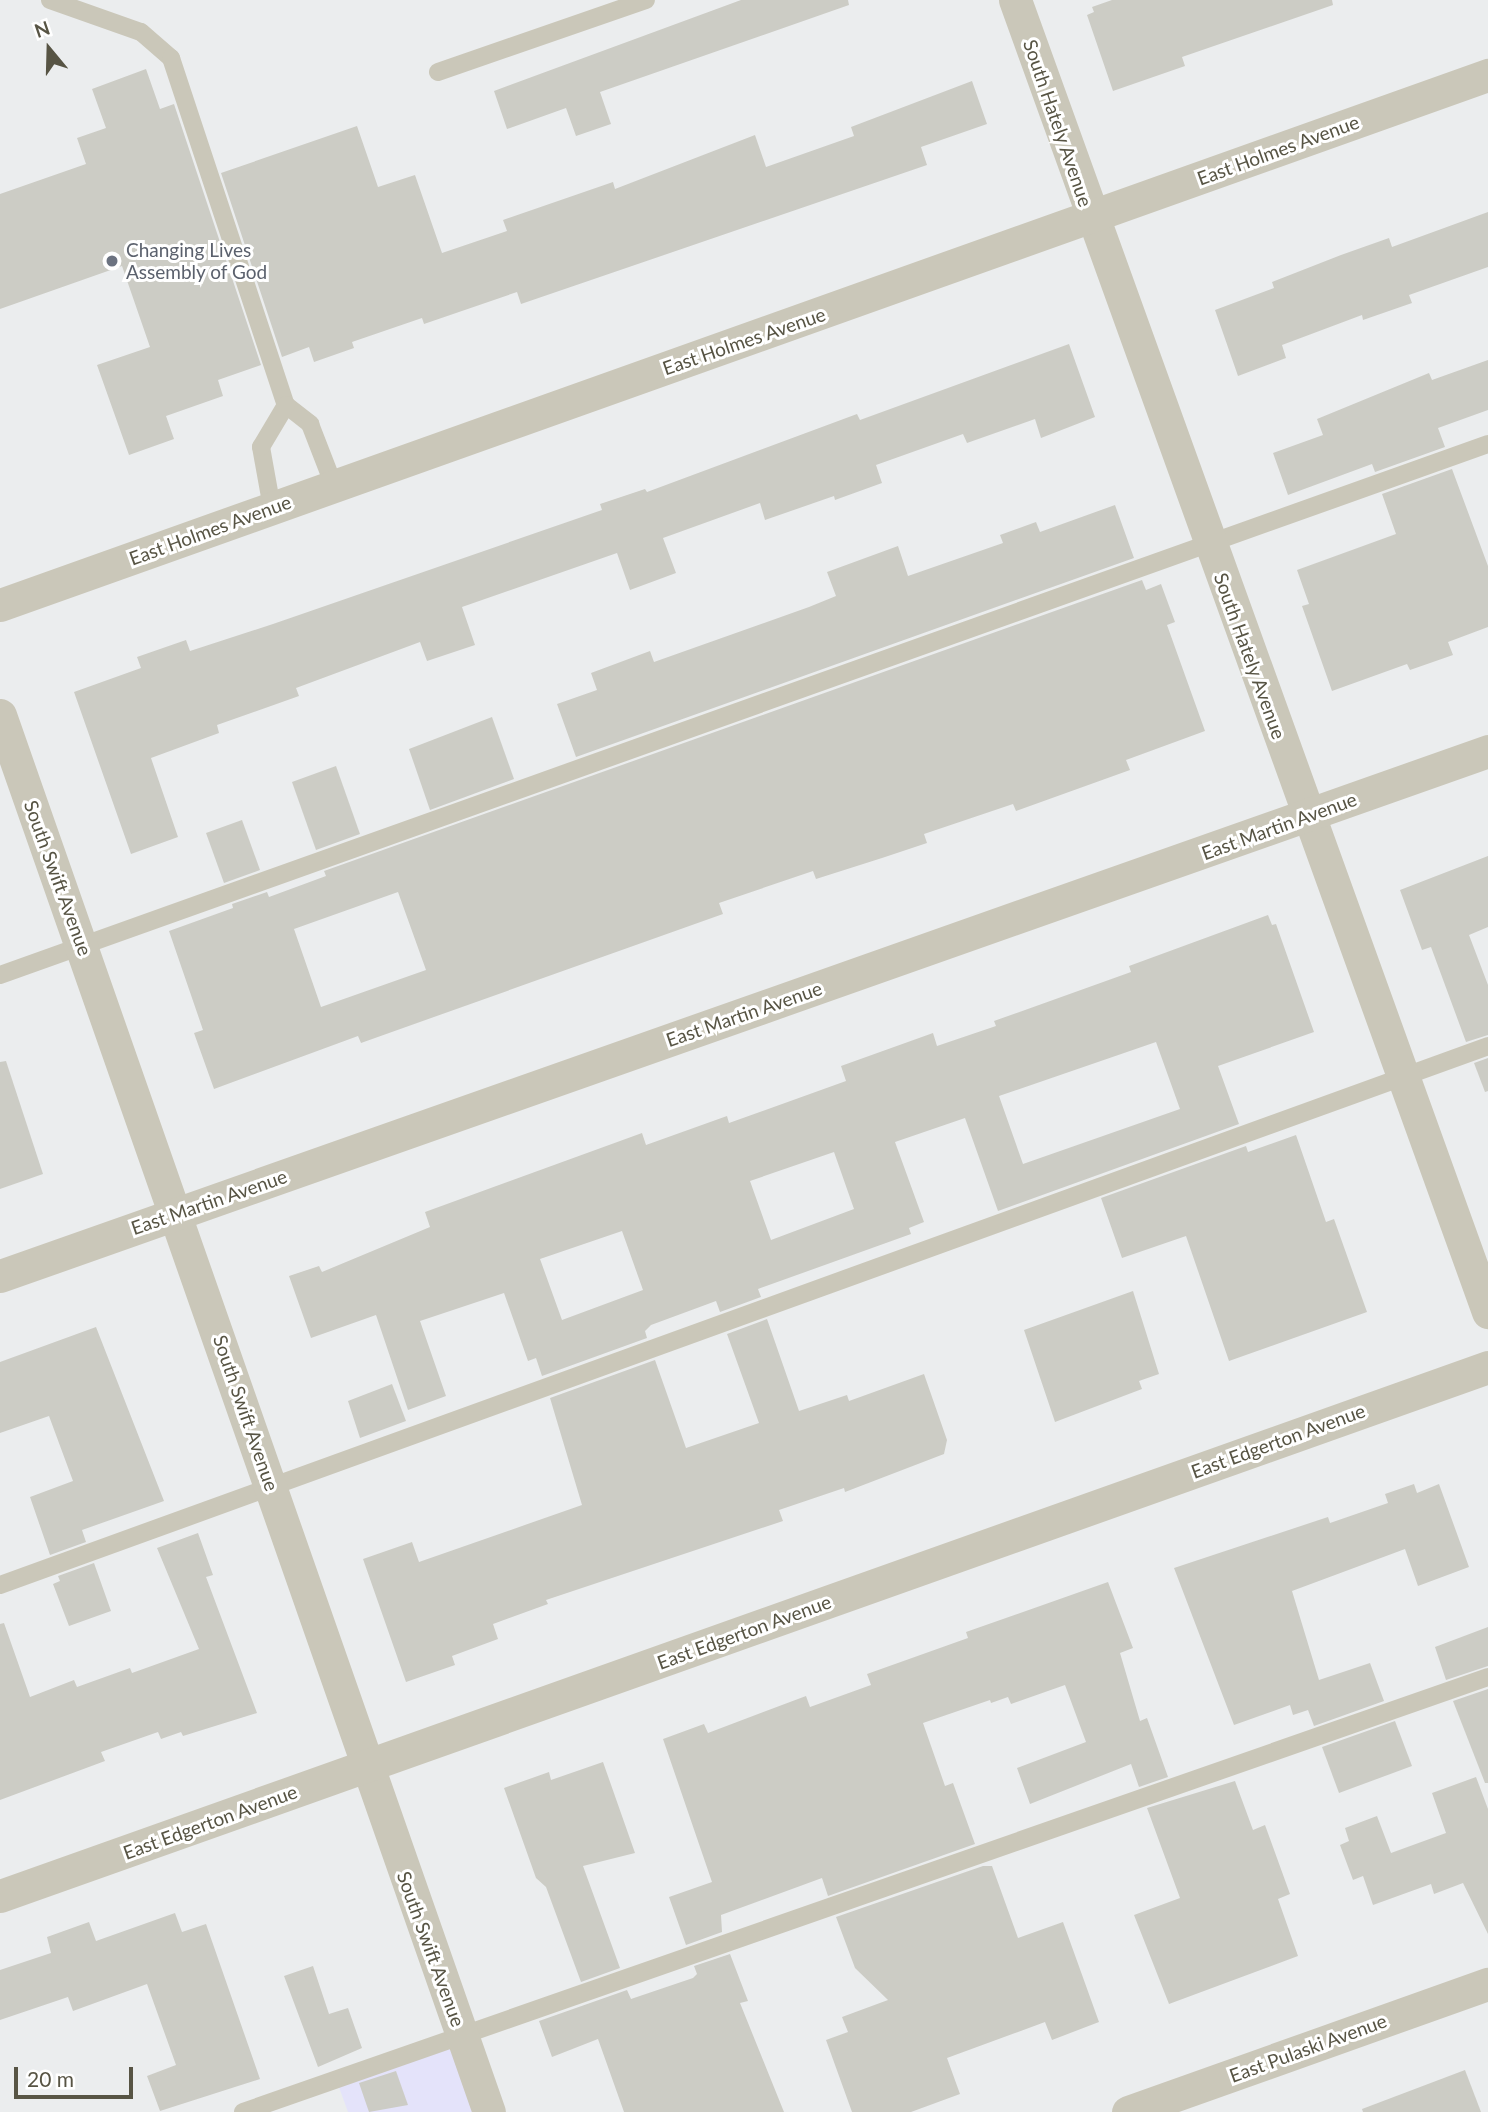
<!DOCTYPE html>
<style>
body{margin:0}
#map{position:relative;width:1488px;height:2112px;overflow:hidden;background:#ebedee;font-family:Lato,sans-serif}
div>[style]{position:absolute}
[style*='--x']{left:calc(var(--x)*1px);top:calc(var(--y)*1px);width:calc(var(--w)*1px);rotate:calc(var(--a)*1deg)}
.commercial>*{inset:0;background:#e4e3fa}
.building>*{inset:0;background:#ccccc5}
.service>*{height:18px;margin:-9px;padding:0 9px;transform-origin:9px;border-radius:9px;background:#cac7b9}
.minor>*{height:33px;margin:-16.5px;padding:0 16.5px;transform-origin:16.5px;border-radius:16.5px;background:#cac7b9}
.dots>*{width:19px;height:19px;translate:-50% -50%;box-sizing:border-box;border:4px solid #fff;border-radius:50%}
span{translate:-50% -50%;white-space:nowrap;text-align:center;line-height:1.15;-webkit-text-stroke:6px #fff;paint-order:stroke}
.street-label{font-size:19px;color:#575444}
.worship-label{font-size:19px;color:#5b616d}
.left{translate:0 -50%;text-align:left}
.north{position:absolute;left:14px;top:14px;width:70px;height:70px;-webkit-text-stroke:5px #fff;paint-order:stroke;rotate:341deg;font-size:19px;font-weight:700;line-height:28px;text-align:center;color:#575444}
.north::after{content:'';display:block;margin:auto;width:24px;height:32px;background:#575444;clip-path:polygon(50% 0,100% 100%,50% 72%,0 100%)}
.scale{position:absolute;left:14px;top:2067px;width:119px;height:32px;box-sizing:border-box;border:4px solid #575444;border-top:0;padding-left:9px;font-size:21px;line-height:24px;white-space:nowrap;color:#575444;-webkit-text-stroke:5px #fff;paint-order:stroke}
</style>
<div id="map">
<div class="commercial">
<i style="clip-path:polygon(461px 2035px,489px 2112px,348px 2112px,336px 2079px)"></i>
</div>
<div class="building">
<i style="clip-path:polygon(741px 0,848px 0,849px 5px,600px 92px,611px 124px,576px 136px,566px 108px,507px 129px,494px 91px)"></i>
<i style="clip-path:polygon(1112px 0,1332px 0,1333px 5px,1182px 57px,1185px 66px,1113px 91px,1087px 15px,1094px 12px,1092px 7px)"></i>
<i style="clip-path:polygon(146px 69px,160px 109px,174px 104px,261px 365px,218px 380px,223px 396px,166px 416px,174px 439px,129px 455px,97px 365px,150px 347px,122px 266px,0 309px,0 194px,86px 164px,77px 138px,106px 128px,92px 89px)"></i>
<i style="clip-path:polygon(972px 81px,987px 124px,921px 147px,927px 165px,521px 304px,517px 292px,424px 324px,422px 318px,352px 342px,354px 348px,314px 362px,309px 347px,282px 357px,221px 173px,357px 126px,378px 187px,415px 175px,442px 253px,507px 231px,503px 220px,613px 182px,615px 189px,755px 135px,766px 167px,854px 136px,851px 127px)"></i>
<i style="clip-path:polygon(1488px 212px,1488px 267px,1409px 295px,1412px 303px,1363px 320px,1362px 315px,1282px 345px,1286px 358px,1238px 376px,1215px 310px,1274px 288px,1272px 282px,1341px 255px,1389px 238px,1392px 247px)"></i>
<i style="clip-path:polygon(1069px 344px,1095px 417px,1041px 438px,1035px 419px,967px 443px,963px 434px,876px 465px,882px 483px,835px 500px,834px 496px,765px 520px,760px 503px,663px 538px,676px 573px,630px 590px,617px 553px,462px 607px,475px 645px,427px 661px,420px 642px,296px 688px,299px 696px,217px 725px,219px 733px,151px 758px,178px 837px,131px 854px,74px 692px,141px 668px,137px 657px,186px 640px,190px 651px,273px 624px,602px 510px,600px 504px,645px 489px,647px 492px,857px 414px,860px 420px)"></i>
<i style="clip-path:polygon(1488px 360px,1488px 410px,1438px 428px,1445px 447px,1375px 472px,1372px 464px,1288px 495px,1273px 453px,1323px 435px,1317px 419px,1429px 373px,1432px 380px)"></i>
<i style="clip-path:polygon(1452px 469px,1488px 566px,1488px 627px,1448px 642px,1453px 655px,1410px 670px,1407px 664px,1332px 691px,1302px 606px,1309px 604px,1297px 570px,1396px 534px,1382px 494px)"></i>
<i style="clip-path:polygon(1115px 505px,1134px 558px,576px 757px,557px 704px,597px 690px,591px 673px,650px 651px,654px 662px,809px 607px,836px 596px,827px 572px,898px 546px,908px 576px,1003px 543px,1000px 535px,1036px 522px,1040px 532px)"></i>
<i style="clip-path:polygon(evenodd,1142px 580px,1146px 590px,1161px 584px,1175px 622px,1167px 625px,1205px 731px,1126px 760px,1130px 770px,1016px 811px,1013px 804px,924px 834px,927px 843px,882px 858px,816px 879px,813px 871px,719px 903px,723px 914px,361px 1043px,358px 1036px,214px 1089px,194px 1033px,203px 1030px,169px 931px,233px 908px,232px 904px,267px 892px,269px 897px,326px 876px,324px 871px,1142px 580px,398px 892px,426px 970px,321px 1007px,294px 929px,398px 892px)"></i>
<i style="clip-path:polygon(492px 717px,514px 779px,430px 810px,409px 749px)"></i>
<i style="clip-path:polygon(336px 766px,360px 834px,316px 850px,292px 782px)"></i>
<i style="clip-path:polygon(242px 820px,260px 870px,224px 883px,206px 833px)"></i>
<i style="clip-path:polygon(1488px 856px,1488px 927px,1469px 935px,1488px 985px,1488px 1035px,1466px 1042px,1431px 947px,1422px 950px,1400px 890px)"></i>
<i style="clip-path:polygon(evenodd,1268px 915px,1272px 925px,1276px 924px,1314px 1032px,1218px 1066px,1239px 1124px,998px 1211px,965px 1118px,895px 1142px,924px 1222px,909px 1228px,911px 1234px,758px 1289px,761px 1297px,720px 1312px,716px 1301px,651px 1325px,645px 1331px,647px 1338px,542px 1376px,536px 1358px,528px 1361px,504px 1293px,420px 1321px,446px 1396px,408px 1410px,376px 1315px,311px 1338px,289px 1276px,319px 1266px,322px 1272px,430px 1227px,425px 1212px,642px 1133px,646px 1145px,727px 1116px,729px 1123px,846px 1081px,841px 1066px,933px 1033px,937px 1046px,996px 1026px,994px 1021px,1131px 972px,1129px 966px,1268px 915px,1156px 1042px,1180px 1109px,1023px 1164px,999px 1096px,1156px 1042px,1268px 915px,834px 1152px,854px 1209px,771px 1240px,750px 1181px,834px 1152px,1268px 915px,622px 1231px,643px 1290px,562px 1320px,540px 1259px,622px 1231px)"></i>
<i style="clip-path:polygon(1488px 1058px,1488px 1091px,1485px 1092px,1474px 1063px)"></i>
<i style="clip-path:polygon(6px 1061px,43px 1174px,0 1189px,0 1062px)"></i>
<i style="clip-path:polygon(1296px 1135px,1326px 1222px,1334px 1219px,1367px 1312px,1229px 1361px,1186px 1236px,1122px 1258px,1101px 1198px,1246px 1146px,1248px 1152px)"></i>
<i style="clip-path:polygon(1133px 1291px,1159px 1374px,1139px 1381px,1142px 1389px,1055px 1422px,1024px 1330px)"></i>
<i style="clip-path:polygon(767px 1319px,799px 1411px,847px 1395px,849px 1401px,924px 1374px,947px 1440px,944px 1454px,845px 1492px,844px 1488px,779px 1510px,783px 1521px,546px 1600px,548px 1604px,493px 1624px,498px 1639px,452px 1656px,455px 1665px,406px 1682px,363px 1559px,412px 1542px,419px 1562px,582px 1505px,550px 1398px,655px 1360px,686px 1448px,759px 1423px,727px 1334px)"></i>
<i style="clip-path:polygon(96px 1327px,164px 1501px,82px 1530px,86px 1542px,50px 1555px,30px 1497px,73px 1481px,49px 1416px,0 1433px,0 1362px)"></i>
<i style="clip-path:polygon(392px 1384px,406px 1421px,360px 1438px,348px 1401px)"></i>
<i style="clip-path:polygon(1414px 1484px,1417px 1493px,1439px 1484px,1469px 1567px,1418px 1586px,1405px 1549px,1292px 1591px,1319px 1680px,1370px 1663px,1384px 1701px,1314px 1726px,1308px 1710px,1293px 1715px,1290px 1705px,1234px 1725px,1174px 1568px,1328px 1517px,1330px 1523px,1388px 1503px,1385px 1494px)"></i>
<i style="clip-path:polygon(198px 1533px,213px 1575px,206px 1577px,257px 1713px,183px 1736px,181px 1732px,161px 1739px,158px 1732px,101px 1752px,105px 1761px,0 1800px,0 1624px,4px 1623px,30px 1697px,74px 1680px,77px 1687px,130px 1668px,132px 1673px,199px 1649px,157px 1548px)"></i>
<i style="clip-path:polygon(94px 1563px,111px 1611px,69px 1626px,53px 1584px,60px 1581px,58px 1576px)"></i>
<i style="clip-path:polygon(1108px 1582px,1133px 1648px,1120px 1653px,1140px 1721px,1147px 1718px,1168px 1777px,1139px 1787px,1131px 1764px,1030px 1804px,1017px 1768px,1086px 1742px,1065px 1685px,1011px 1704px,1008px 1697px,991px 1703px,990px 1700px,923px 1723px,945px 1786px,953px 1783px,975px 1844px,828px 1896px,822px 1878px,721px 1915px,722px 1932px,686px 1945px,669px 1897px,712px 1882px,663px 1739px,704px 1724px,708px 1733px,806px 1696px,810px 1707px,871px 1685px,867px 1674px,968px 1638px,966px 1632px)"></i>
<i style="clip-path:polygon(1488px 1627px,1488px 1666px,1446px 1680px,1435px 1647px)"></i>
<i style="clip-path:polygon(1488px 1689px,1488px 1783px,1485px 1783px,1453px 1701px)"></i>
<i style="clip-path:polygon(1395px 1721px,1412px 1766px,1339px 1793px,1322px 1747px)"></i>
<i style="clip-path:polygon(603px 1762px,635px 1853px,583px 1866px,620px 1968px,581px 1982px,546px 1887px,536px 1878px,504px 1788px,549px 1772px,551px 1780px)"></i>
<i style="clip-path:polygon(1476px 1777px,1488px 1809px,1488px 1934px,1463px 1883px,1434px 1894px,1431px 1884px,1373px 1905px,1363px 1876px,1353px 1880px,1340px 1845px,1349px 1841px,1345px 1828px,1377px 1816px,1391px 1853px,1446px 1833px,1432px 1793px)"></i>
<i style="clip-path:polygon(1235px 1781px,1253px 1830px,1265px 1825px,1290px 1894px,1278px 1899px,1298px 1956px,1169px 2004px,1134px 1915px,1180px 1898px,1147px 1808px)"></i>
<i style="clip-path:polygon(983px 1866px,992px 1866px,1018px 1938px,1063px 1922px,1099px 2022px,1052px 2040px,1045px 2022px,947px 2058px,960px 2094px,911px 2112px,852px 2112px,826px 2040px,848px 2032px,842px 2017px,888px 2000px,855px 1968px,836px 1917px)"></i>
<i style="clip-path:polygon(175px 1913px,182px 1932px,206px 1924px,260px 2079px,160px 2111px,147px 2076px,176px 2065px,147px 1984px,73px 2011px,68px 1997px,0 2020px,0 1970px,51px 1953px,47px 1937px,89px 1922px,96px 1941px)"></i>
<i style="clip-path:polygon(730px 1954px,748px 2001px,740px 2003px,784px 2112px,624px 2112px,598px 2039px,552px 2057px,539px 2021px,627px 1990px,631px 1999px,693px 1978px,697px 1974px,694px 1966px)"></i>
<i style="clip-path:polygon(313px 1966px,329px 2014px,348px 2008px,362px 2048px,318px 2067px,284px 1976px)"></i>
<i style="clip-path:polygon(1465px 2070px,1481px 2112px,1363px 2112px,1362px 2109px)"></i>
<i style="clip-path:polygon(396px 2071px,408px 2105px,369px 2112px,359px 2083px)"></i>
</div>
<div class="service">
<i style="--x:50;--y:0;--w:96;--a:19.4"></i>
<i style="--x:141;--y:32;--w:40;--a:41"></i>
<i style="--x:171;--y:58;--w:366;--a:71.7"></i>
<i style="--x:286;--y:405;--w:31;--a:38"></i>
<i style="--x:310;--y:424;--w:66;--a:68.8"></i>
<i style="--x:438;--y:72;--w:220;--a:-19.1"></i>
<i style="--x:272;--y:508;--w:62;--a:-100.2"></i>
<i style="--x:261;--y:447;--w:49;--a:-59.2"></i>
<i style="--x:0;--y:975;--w:1580;--a:-19.64"></i>
<i style="--x:0;--y:1585;--w:1583;--a:-19.91"></i>
<i style="--x:243;--y:2112;--w:1319;--a:-19.26"></i>
</div>
<div class="minor">
<i style="--x:1015;--y:0;--w:1395;--a:70.17"></i>
<i style="--x:0;--y:605;--w:1580;--a:-19.61"></i>
<i style="--x:0;--y:715;--w:1480;--a:70.71"></i>
<i style="--x:0;--y:1276;--w:1578;--a:-19.43"></i>
<i style="--x:0;--y:1896;--w:1579;--a:-19.57"></i>
<i style="--x:1128;--y:2112;--w:382;--a:-19.6"></i>
</div>
<div class="dots">
<i style="left:112px;top:261px;background:#6b7280"></i>
</div>
<div class="street-label">
<span style="left:1058px;top:123px;rotate:71deg">South Hately Avenue</span>
<span style="left:1278px;top:150px;rotate:-20deg">East Holmes Avenue</span>
<span style="left:744px;top:341px;rotate:-19deg">East Holmes Avenue</span>
<span style="left:210px;top:530px;rotate:-20deg">East Holmes Avenue</span>
<span style="left:1250px;top:656px;rotate:70deg">South Hately Avenue</span>
<span style="left:1279px;top:826px;rotate:-20deg">East Martin Avenue</span>
<span style="left:58px;top:878px;rotate:70deg">South Swift Avenue</span>
<span style="left:744px;top:1014px;rotate:-19deg">East Martin Avenue</span>
<span style="left:209px;top:1202px;rotate:-19deg">East Martin Avenue</span>
<span style="left:246px;top:1413px;rotate:71deg">South Swift Avenue</span>
<span style="left:1278px;top:1441px;rotate:-20deg">East Edgerton Avenue</span>
<span style="left:744px;top:1632px;rotate:-20deg">East Edgerton Avenue</span>
<span style="left:210px;top:1822px;rotate:-20deg">East Edgerton Avenue</span>
<span style="left:431px;top:1949px;rotate:70deg">South Swift Avenue</span>
<span style="left:1308px;top:2048px;rotate:-20deg">East Pulaski Avenue</span>
</div>
<div class="worship-label">
<span class="left" style="left:126px;top:261px">Changing Lives<br>Assembly of God</span>
</div>
<div class="north">N</div>
<div class="scale">20 m</div>
</div>
